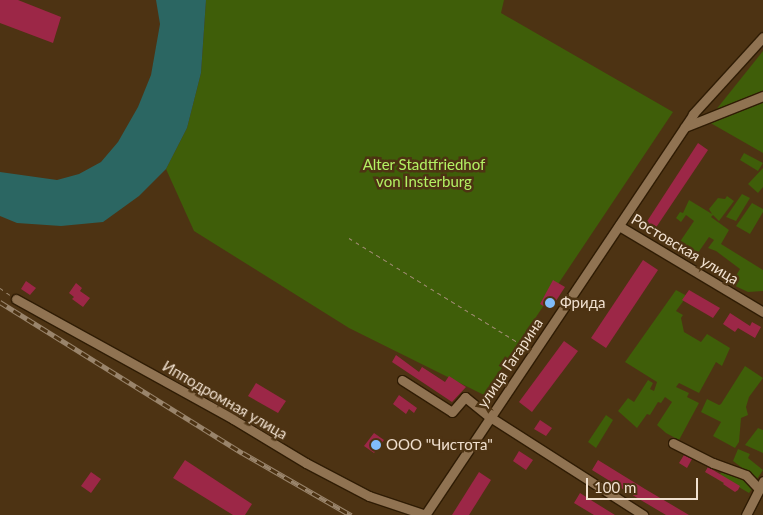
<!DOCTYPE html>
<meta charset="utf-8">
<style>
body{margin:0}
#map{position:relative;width:763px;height:515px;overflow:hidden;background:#4d3313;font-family:Lato,sans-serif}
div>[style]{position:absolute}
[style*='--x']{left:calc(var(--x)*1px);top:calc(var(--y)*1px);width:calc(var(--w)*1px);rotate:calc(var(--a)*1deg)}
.green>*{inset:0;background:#3f5e09}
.water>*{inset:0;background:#2b6662}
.building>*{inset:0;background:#9c2747}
.path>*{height:1px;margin-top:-0.5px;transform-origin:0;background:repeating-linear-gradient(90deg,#9f8a71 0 4px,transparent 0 8px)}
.roads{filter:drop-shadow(1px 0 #2f1c04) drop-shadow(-1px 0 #2f1c04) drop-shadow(0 1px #2f1c04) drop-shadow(0 -1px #2f1c04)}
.minor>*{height:9px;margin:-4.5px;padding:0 4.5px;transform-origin:4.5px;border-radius:4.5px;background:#907352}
.rail>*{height:4.5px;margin-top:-2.25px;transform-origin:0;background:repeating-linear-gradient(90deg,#4d3313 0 8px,#99846b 0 16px);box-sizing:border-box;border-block:1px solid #99846b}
.dots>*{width:14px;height:14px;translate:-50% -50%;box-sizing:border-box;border:2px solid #4d3313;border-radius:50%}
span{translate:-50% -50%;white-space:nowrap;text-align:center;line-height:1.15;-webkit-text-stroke:5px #4d3313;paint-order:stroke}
.park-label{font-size:15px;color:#b3f163}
.street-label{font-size:15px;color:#f1e1d0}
.poi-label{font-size:15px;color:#f1e1d0}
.left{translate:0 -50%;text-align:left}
.scale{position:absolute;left:586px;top:478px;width:112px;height:22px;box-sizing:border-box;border:2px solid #f1e1d0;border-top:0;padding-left:6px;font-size:15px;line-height:18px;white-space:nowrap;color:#f1e1d0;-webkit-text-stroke:4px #4d3313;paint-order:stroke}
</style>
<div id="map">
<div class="green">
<i style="clip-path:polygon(206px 0,504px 0,501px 13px,673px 112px,484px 395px,349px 328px,194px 231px,166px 169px,187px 128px,201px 73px)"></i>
<i style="clip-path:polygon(763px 51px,763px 153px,707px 121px)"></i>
<i style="clip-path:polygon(744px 153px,763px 163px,758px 171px,740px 160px)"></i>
<i style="clip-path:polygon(763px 168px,763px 187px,758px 193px,748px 184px)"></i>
<i style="clip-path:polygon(742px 194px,750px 198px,736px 221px,726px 217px)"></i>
<i style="clip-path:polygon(727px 196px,734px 201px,719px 221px,713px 215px,711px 217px,729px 230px,721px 244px,763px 270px,763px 291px,748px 292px,731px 284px,740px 269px,716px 251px,708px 248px,714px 240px,709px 237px,693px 260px,675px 249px,694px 221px,686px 215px,681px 222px,676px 218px,680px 212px,683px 213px,689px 200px,712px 214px,709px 209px,718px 198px,725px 199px)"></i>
<i style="clip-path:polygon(752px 203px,763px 209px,763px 212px,750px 234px,736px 226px)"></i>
<i style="clip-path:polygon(676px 290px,687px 296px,676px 311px,683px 315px,681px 318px,684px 332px,701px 342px,707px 334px,730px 348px,722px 366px,716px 362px,699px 393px,679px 383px,676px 387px,689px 393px,687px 397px,699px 403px,679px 440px,666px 433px,657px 425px,672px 402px,665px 397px,661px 403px,658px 402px,650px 415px,647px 414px,637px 428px,618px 411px,628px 398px,634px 402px,648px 380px,653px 383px,650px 389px,654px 391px,657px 382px,625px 362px)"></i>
<i style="clip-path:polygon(745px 366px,763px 378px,749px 397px,746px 407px,748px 415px,741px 418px,739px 442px,735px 448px,713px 436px,721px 422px,701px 412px,707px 399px,719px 405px,721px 404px)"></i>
<i style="clip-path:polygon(606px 415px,613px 420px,596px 448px,588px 442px)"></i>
<i style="clip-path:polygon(758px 428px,763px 430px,763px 453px,745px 445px)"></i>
<i style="clip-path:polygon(738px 449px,750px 454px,748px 458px,763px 470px,757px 479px,733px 461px)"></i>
<i style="clip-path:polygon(726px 465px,754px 486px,749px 493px,737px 486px,734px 490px,717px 479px)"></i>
</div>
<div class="water">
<i style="clip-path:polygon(156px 0,206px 0,201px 73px,187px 128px,166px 169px,139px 196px,103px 222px,61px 226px,17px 223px,0 216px,0 172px,57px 180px,79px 174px,101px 162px,118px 142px,138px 107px,151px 75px,160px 24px)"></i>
</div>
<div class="building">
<i style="clip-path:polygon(0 0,18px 0,61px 17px,53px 43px,0 23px)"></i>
<i style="clip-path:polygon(698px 143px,708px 150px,653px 232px,644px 226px)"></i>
<i style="clip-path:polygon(643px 260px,658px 270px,606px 348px,591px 338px)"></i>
<i style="clip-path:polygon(553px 280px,565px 287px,550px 310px,540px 304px)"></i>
<i style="clip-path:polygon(26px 281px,36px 288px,30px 295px,21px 289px)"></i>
<i style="clip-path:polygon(76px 283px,82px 288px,80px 291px,90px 298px,83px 307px,72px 299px,74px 297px,69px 293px)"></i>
<i style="clip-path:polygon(689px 290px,720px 308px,713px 318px,682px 300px)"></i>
<i style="clip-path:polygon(730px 313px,750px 326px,752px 322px,761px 327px,755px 338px,738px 328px,735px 332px,723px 324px)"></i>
<i style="clip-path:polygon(564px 341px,578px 351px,532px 412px,519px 402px)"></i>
<i style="clip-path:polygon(396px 355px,419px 372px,422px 367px,445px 382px,449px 376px,466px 387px,452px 402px,392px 362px)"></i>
<i style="clip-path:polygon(256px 383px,286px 401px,278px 413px,248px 396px)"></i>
<i style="clip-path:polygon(399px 395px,417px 408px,414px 413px,409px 409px,406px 414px,393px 404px)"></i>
<i style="clip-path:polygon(540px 420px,552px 428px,546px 436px,534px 429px)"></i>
<i style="clip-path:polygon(374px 433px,384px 440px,374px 453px,364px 446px)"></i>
<i style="clip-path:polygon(519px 451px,533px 460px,526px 470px,513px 461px)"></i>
<i style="clip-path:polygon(684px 455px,692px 459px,687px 468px,679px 463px)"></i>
<i style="clip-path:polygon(185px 460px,252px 504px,245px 515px,233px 515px,173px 478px)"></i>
<i style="clip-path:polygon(598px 460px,645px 489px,689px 515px,666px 515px,639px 499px,592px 470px)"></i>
<i style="clip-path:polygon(708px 467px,740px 486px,738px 490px,735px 492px,723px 484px,724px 483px,705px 472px)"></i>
<i style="clip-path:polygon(91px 472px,101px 479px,91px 493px,81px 486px)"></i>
<i style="clip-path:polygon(479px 472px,491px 480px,469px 515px,452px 515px)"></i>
<i style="clip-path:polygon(580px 493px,594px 502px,615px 515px,594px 515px,574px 503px)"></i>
</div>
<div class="path">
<i style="--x:349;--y:238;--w:209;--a:31.7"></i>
<i style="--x:0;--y:288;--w:12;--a:35"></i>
</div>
<div class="roads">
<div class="minor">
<i style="--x:685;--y:127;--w:84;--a:-21.7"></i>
<i style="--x:619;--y:226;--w:168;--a:30.8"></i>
<i style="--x:16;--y:299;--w:248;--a:28.9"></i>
<i style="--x:233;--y:419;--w:85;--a:31.1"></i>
<i style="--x:306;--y:463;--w:71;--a:27.6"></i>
<i style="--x:369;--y:496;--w:60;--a:18.4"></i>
<i style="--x:402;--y:380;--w:59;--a:32.6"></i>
<i style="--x:452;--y:412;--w:20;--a:-49"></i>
<i style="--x:465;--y:397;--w:32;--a:39"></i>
<i style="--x:490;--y:417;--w:182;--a:32.6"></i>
<i style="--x:673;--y:443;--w:45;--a:26.6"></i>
<i style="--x:713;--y:463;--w:35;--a:20"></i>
<i style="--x:746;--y:475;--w:18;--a:47"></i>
<i style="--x:425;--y:515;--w:482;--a:-56.2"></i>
<i style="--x:693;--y:114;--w:104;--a:-47.7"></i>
<i style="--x:746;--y:515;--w:38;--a:-63"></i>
</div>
</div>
<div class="rail">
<i style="--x:0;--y:302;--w:286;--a:31.9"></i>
<i style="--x:243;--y:453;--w:125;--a:29.9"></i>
</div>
<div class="dots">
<i style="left:550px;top:303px;background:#80bdfa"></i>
<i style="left:376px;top:445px;background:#80bdfa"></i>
</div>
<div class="park-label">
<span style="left:424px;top:173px">Alter Stadtfriedhof<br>von Insterburg</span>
</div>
<div class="street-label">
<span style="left:685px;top:249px;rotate:31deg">Ростовская улица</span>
<span style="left:510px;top:363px;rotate:-56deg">улица Гагарина</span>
<span style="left:225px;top:400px;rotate:30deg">Ипподромная улица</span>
</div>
<div class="poi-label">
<span class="left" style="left:560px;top:303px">Фрида</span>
<span class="left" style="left:386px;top:445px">ООО "Чистота"</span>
</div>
<div class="scale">100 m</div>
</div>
